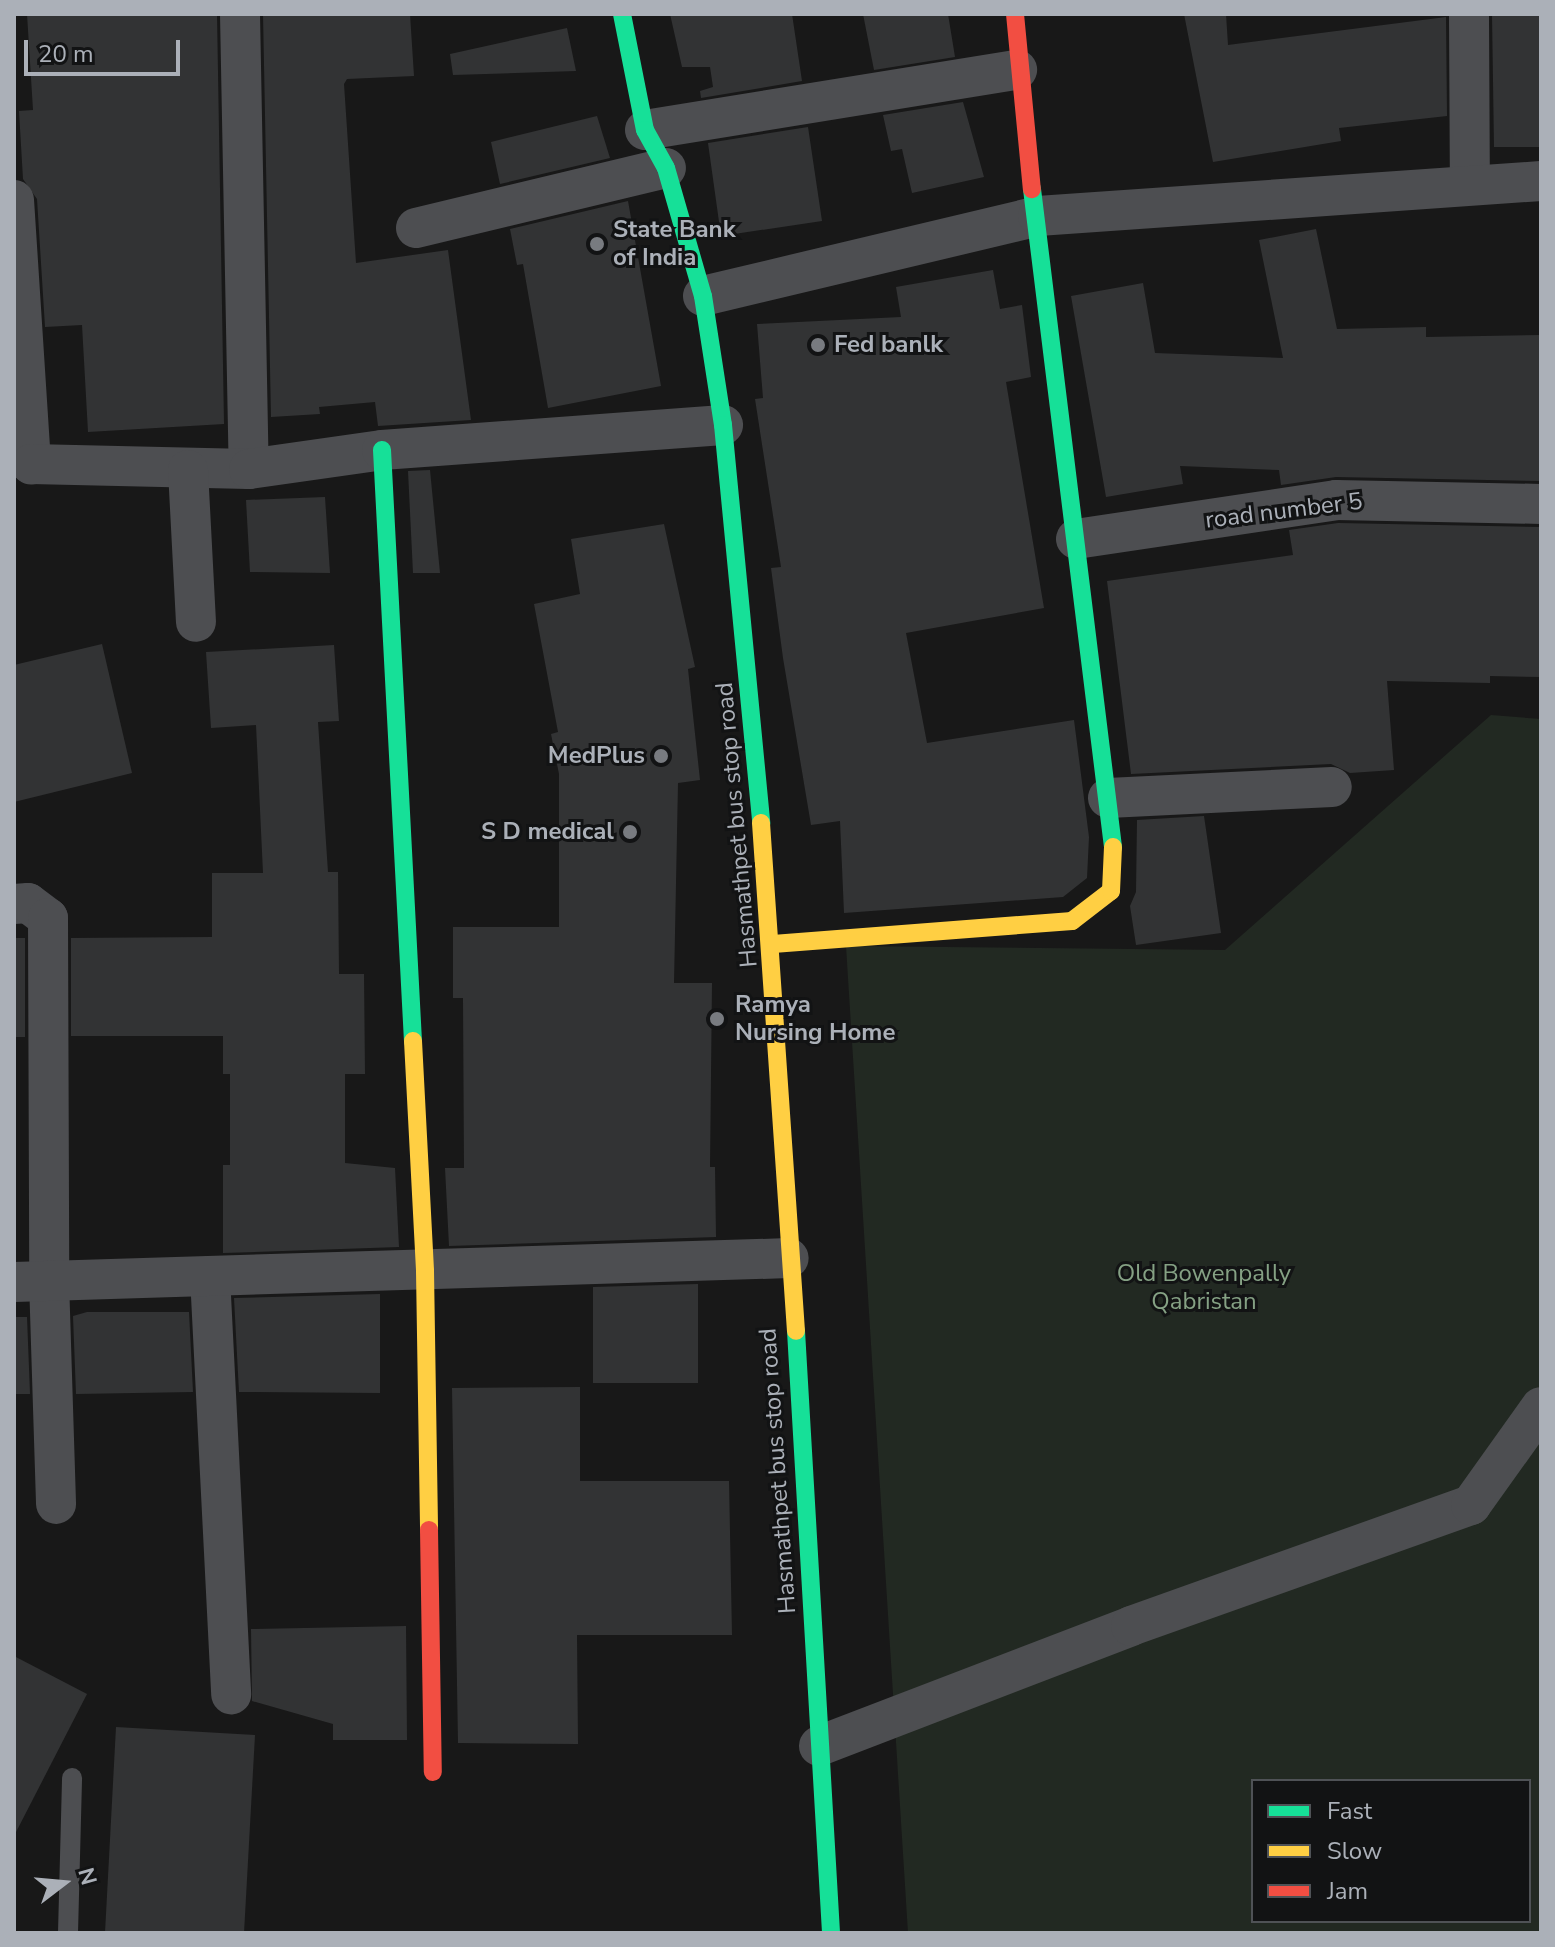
<!DOCTYPE html>
<style>
body{margin:0}
#map{position:relative;width:1555px;height:1947px;overflow:hidden;background:#181818;font-family:"Nunito Sans",sans-serif}
div>[style]{position:absolute}
[style*='--x']{left:calc(var(--x)*1px);top:calc(var(--y)*1px);width:calc(var(--w)*1px);rotate:calc(var(--a)*1deg)}
.green>*{inset:0;background:#222922}
.building>*{inset:0;background:#323334}
.lane>*{height:20px;margin:-10px;padding:0 10px;transform-origin:10px;border-radius:10px;background:#4d4e51}
.street>*{height:40px;margin:-20px;padding:0 20px;transform-origin:20px;border-radius:20px;background:#4d4e51}
.fast>*{height:18px;margin:-9px;padding:0 9px;transform-origin:9px;border-radius:9px;background:#16e098}
.slow>*{height:18px;margin:-9px;padding:0 9px;transform-origin:9px;border-radius:9px;background:#ffcf43}
.jam>*{height:18px;margin:-9px;padding:0 9px;transform-origin:9px;border-radius:9px;background:#f24e42}
.dots>*{width:22px;height:22px;translate:-50% -50%;box-sizing:border-box;border:4px solid #121314;border-radius:50%}
span{translate:-50% -50%;white-space:nowrap;text-align:center;line-height:1.15;-webkit-text-stroke:6px #121314;paint-order:stroke}
.poi-label{font-size:24px;color:#abb0b8;font-weight:700}
.left{translate:0 -50%;text-align:left}
.right{translate:-100% -50%;text-align:right}
.street-label{font-size:24px;color:#abb0b8}
.park-label{font-size:24px;color:#85a184}
.frame{position:absolute;inset:0;border:16px solid #abb0b8;pointer-events:none}
.legend{position:absolute;left:1251px;top:1779px;width:280px;height:144px;box-sizing:border-box;background:#121314;border:2px solid #4f5256;margin:0;padding:10px 14px;list-style:none;font-size:24px;color:#abb0b8}
.legend li{display:flex;align-items:center;gap:16px;height:40px}
.legend b{width:40px;border:2px solid #4f5256}
.north{position:absolute;left:24px;top:1843px;width:80px;height:80px;-webkit-text-stroke:6px #121314;paint-order:stroke;rotate:74deg;font-size:22px;font-weight:700;line-height:32px;text-align:center;color:#abb0b8}
.north::after{content:'';display:block;margin:auto;width:28px;height:36px;background:#abb0b8;clip-path:polygon(50% 0,100% 100%,50% 72%,0 100%)}
.scale{position:absolute;left:24px;top:40px;width:156px;height:36px;box-sizing:border-box;border:4px solid #abb0b8;border-top:0;padding-left:10px;font-size:24px;line-height:28px;white-space:nowrap;color:#abb0b8;-webkit-text-stroke:6px #121314;paint-order:stroke}
</style>
<div id="map">
<div class="green">
<i style="clip-path:polygon(evenodd,1491px 715px,1541px 719px,1541px 1933px,908px 1933px,846px 946px,1225px 950px,1491px 715px,1253px 1781px,1529px 1781px,1529px 1921px,1253px 1921px,1253px 1781px)"></i>
</div>
<div class="building">
<i style="clip-path:polygon(27px 14px,217px 14px,224px 424px,88px 432px,82px 325px,45px 327px,37px 199px,23px 179px,19px 111px,33px 110px)"></i>
<i style="clip-path:polygon(263px 14px,410px 14px,414px 76px,347px 79px,344px 84px,356px 263px,448px 250px,471px 420px,378px 426px,375px 402px,319px 407px,320px 414px,271px 417px)"></i>
<i style="clip-path:polygon(670px 14px,792px 14px,802px 81px,701px 98px,700px 91px,713px 87px,710px 67px,682px 67px)"></i>
<i style="clip-path:polygon(863px 14px,948px 14px,955px 57px,874px 70px)"></i>
<i style="clip-path:polygon(1184px 14px,1226px 14px,1228px 45px,1446px 17px,1447px 116px,1339px 128px,1341px 141px,1213px 162px)"></i>
<i style="clip-path:polygon(1492px 14px,1541px 14px,1541px 147px,1494px 147px)"></i>
<i style="clip-path:polygon(567px 28px,576px 71px,453px 75px,450px 54px)"></i>
<i style="clip-path:polygon(963px 102px,984px 177px,912px 193px,902px 149px,891px 151px,883px 115px)"></i>
<i style="clip-path:polygon(597px 116px,610px 158px,500px 184px,491px 142px)"></i>
<i style="clip-path:polygon(808px 127px,822px 221px,721px 236px,708px 143px)"></i>
<i style="clip-path:polygon(628px 201px,661px 386px,548px 408px,523px 264px,517px 265px,510px 229px)"></i>
<i style="clip-path:polygon(1316px 229px,1337px 329px,1426px 327px,1426px 337px,1541px 335px,1541px 481px,1336px 477px,1281px 485px,1279px 470px,1180px 466px,1183px 484px,1106px 497px,1071px 296px,1143px 283px,1155px 353px,1283px 358px,1259px 240px)"></i>
<i style="clip-path:polygon(993px 270px,1000px 309px,1022px 305px,1031px 377px,1006px 382px,1044px 608px,906px 633px,927px 743px,1074px 720px,1089px 837px,1087px 878px,1063px 897px,844px 913px,840px 821px,811px 825px,783px 658px,771px 568px,781px 567px,755px 399px,763px 398px,757px 324px,901px 317px,896px 287px)"></i>
<i style="clip-path:polygon(430px 470px,440px 573px,413px 573px,408px 471px)"></i>
<i style="clip-path:polygon(325px 497px,330px 573px,250px 572px,246px 500px)"></i>
<i style="clip-path:polygon(1338px 523px,1541px 527px,1541px 677px,1490px 676px,1490px 683px,1387px 681px,1394px 770px,1350px 773px,1331px 764px,1131px 774px,1107px 581px,1293px 555px,1289px 530px)"></i>
<i style="clip-path:polygon(664px 524px,695px 667px,688px 669px,700px 780px,678px 783px,674px 983px,712px 983px,710px 1167px,715px 1167px,716px 1237px,449px 1246px,445px 1168px,464px 1168px,463px 998px,453px 998px,453px 927px,559px 927px,559px 774px,551px 734px,558px 732px,534px 604px,580px 594px,571px 539px)"></i>
<i style="clip-path:polygon(102px 644px,132px 773px,14px 802px,14px 665px)"></i>
<i style="clip-path:polygon(334px 645px,339px 721px,318px 722px,328px 872px,338px 872px,339px 974px,364px 974px,365px 1074px,345px 1074px,345px 1163px,395px 1168px,399px 1247px,223px 1253px,223px 1165px,230px 1165px,230px 1074px,223px 1074px,223px 1036px,71px 1036px,71px 938px,212px 937px,212px 873px,263px 873px,256px 725px,211px 728px,206px 652px)"></i>
<i style="clip-path:polygon(1204px 816px,1221px 933px,1136px 945px,1130px 906px,1136px 892px,1137px 820px)"></i>
<i style="clip-path:polygon(14px 938px,25px 938px,25px 1037px,14px 1037px)"></i>
<i style="clip-path:polygon(698px 1284px,698px 1383px,593px 1383px,593px 1287px)"></i>
<i style="clip-path:polygon(380px 1294px,380px 1393px,239px 1392px,234px 1298px)"></i>
<i style="clip-path:polygon(87px 1312px,189px 1312px,193px 1392px,76px 1394px,73px 1316px)"></i>
<i style="clip-path:polygon(14px 1317px,27px 1317px,30px 1394px,14px 1394px)"></i>
<i style="clip-path:polygon(580px 1387px,580px 1481px,729px 1481px,732px 1635px,577px 1635px,578px 1744px,458px 1743px,452px 1388px)"></i>
<i style="clip-path:polygon(406px 1626px,407px 1740px,333px 1740px,333px 1724px,252px 1701px,251px 1629px)"></i>
<i style="clip-path:polygon(14px 1656px,87px 1694px,14px 1836px)"></i>
<i style="clip-path:polygon(116px 1727px,255px 1735px,244px 1933px,105px 1933px)"></i>
</div>
<div class="lane">
<i style="--x:68;--y:1933;--w:155;--a:-88.5"></i>
</div>
<div class="street">
<i style="--x:240;--y:14;--w:455;--a:88.9"></i>
<i style="--x:1469;--y:14;--w:171;--a:89.7"></i>
<i style="--x:645;--y:130;--w:377;--a:-9.2"></i>
<i style="--x:14;--y:200;--w:265;--a:86.3"></i>
<i style="--x:31;--y:464;--w:218;--a:1.3"></i>
<i style="--x:249;--y:469;--w:134;--a:-8.1"></i>
<i style="--x:382;--y:450;--w:342;--a:-4.2"></i>
<i style="--x:416;--y:228;--w:257;--a:-13.5"></i>
<i style="--x:703;--y:296;--w:344;--a:-13.4"></i>
<i style="--x:1038;--y:216;--w:504;--a:-3.98"></i>
<i style="--x:188;--y:470;--w:152;--a:87"></i>
<i style="--x:1076;--y:539;--w:263;--a:-8.5"></i>
<i style="--x:1336;--y:500;--w:205;--a:1.1"></i>
<i style="--x:1108;--y:798;--w:224;--a:-2.8"></i>
<i style="--x:14;--y:904;--w:14;--a:-4"></i>
<i style="--x:28;--y:903;--w:25;--a:37"></i>
<i style="--x:48;--y:918;--w:362;--a:89.8"></i>
<i style="--x:49;--y:1280;--w:224;--a:88.2"></i>
<i style="--x:210;--y:1276;--w:419;--a:87.1"></i>
<i style="--x:14;--y:1282;--w:775;--a:-1.77"></i>
<i style="--x:819;--y:1746;--w:334;--a:-21"></i>
<i style="--x:1131;--y:1626;--w:361;--a:-19.6"></i>
<i style="--x:1471;--y:1505;--w:120;--a:-54.5"></i>
</div>
<div class="fast">
<i style="--x:622;--y:14;--w:118;--a:78.8"></i>
<i style="--x:645;--y:130;--w:43;--a:61.1"></i>
<i style="--x:666;--y:168;--w:133;--a:73.9"></i>
<i style="--x:703;--y:296;--w:131;--a:81.2"></i>
<i style="--x:723;--y:425;--w:400;--a:84.5"></i>
<i style="--x:1032;--y:189;--w:663;--a:82.98"></i>
<i style="--x:382;--y:450;--w:592;--a:87"></i>
<i style="--x:796;--y:1331;--w:603;--a:86.67"></i>
</div>
<div class="slow">
<i style="--x:761;--y:823;--w:509;--a:86.06"></i>
<i style="--x:773;--y:944;--w:300;--a:-4.4"></i>
<i style="--x:1072;--y:921;--w:49;--a:-37.6"></i>
<i style="--x:1111;--y:891;--w:44;--a:-87.4"></i>
<i style="--x:413;--y:1041;--w:230;--a:87"></i>
<i style="--x:425;--y:1271;--w:259;--a:89.1"></i>
</div>
<div class="jam">
<i style="--x:1015;--y:14;--w:176;--a:84.5"></i>
<i style="--x:429;--y:1530;--w:242;--a:89.1"></i>
</div>
<div class="dots">
<i style="left:597px;top:244px;background:#787b80"></i>
<i style="left:818px;top:345px;background:#787b80"></i>
<i style="left:661px;top:756px;background:#787b80"></i>
<i style="left:630px;top:832px;background:#787b80"></i>
<i style="left:717px;top:1019px;background:#787b80"></i>
</div>
<div class="poi-label">
<span class="left" style="left:613px;top:244px">State Bank<br>of India</span>
<span class="left" style="left:834px;top:345px">Fed banlk</span>
<span class="right" style="left:645px;top:756px">MedPlus</span>
<span class="right" style="left:614px;top:832px">S D medical</span>
<span class="left" style="left:735px;top:1019px">Ramya<br>Nursing Home</span>
</div>
<div class="street-label">
<span style="left:1284px;top:511px;rotate:-7deg">road number 5</span>
<span style="left:737px;top:825px;rotate:-95deg">Hasmathpet bus stop road</span>
<span style="left:778px;top:1471px;rotate:-94deg">Hasmathpet bus stop road</span>
</div>
<div class="park-label">
<span style="left:1204px;top:1288px">Old Bowenpally<br>Qabristan</span>
</div>
<div class="frame"></div>
<ul class="legend">
<li><b style="height:10px;background:#16e098"></b>Fast</li>
<li><b style="height:10px;background:#ffcf43"></b>Slow</li>
<li><b style="height:10px;background:#f24e42"></b>Jam</li>
</ul>
<div class="north">N</div>
<div class="scale">20 m</div>
</div>
